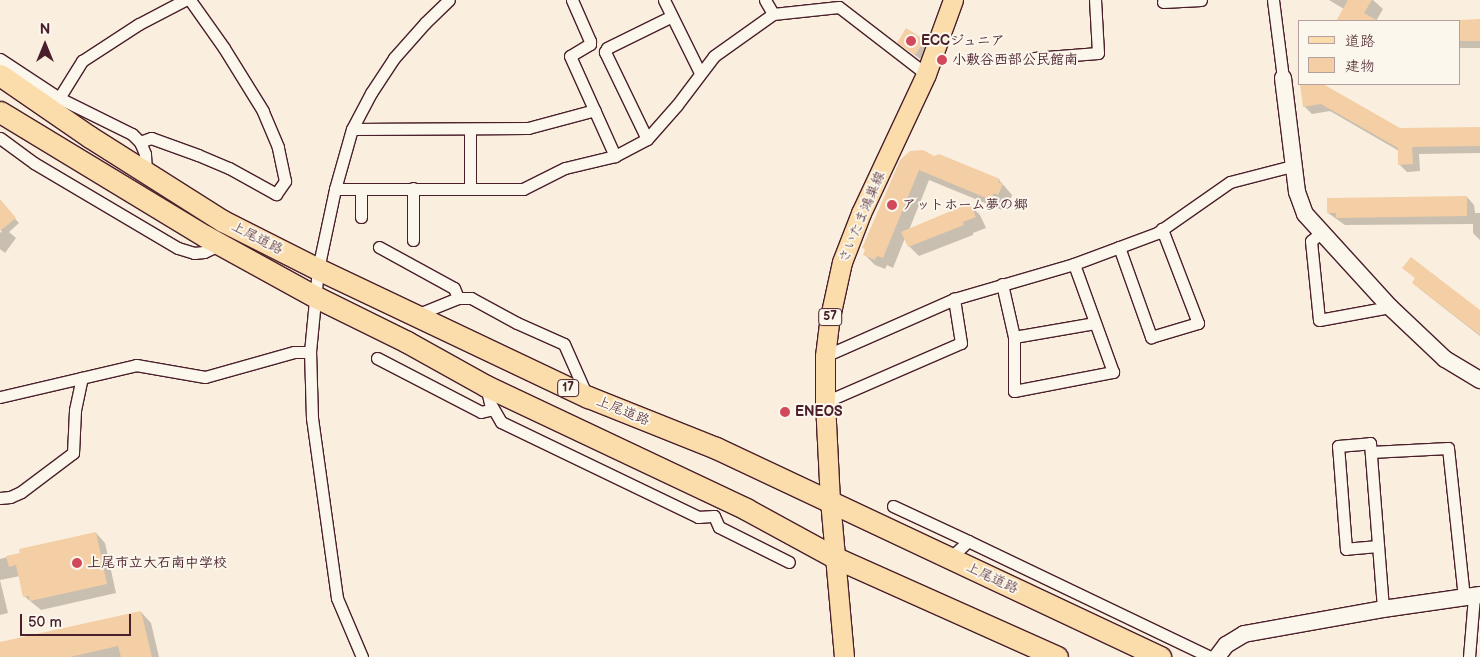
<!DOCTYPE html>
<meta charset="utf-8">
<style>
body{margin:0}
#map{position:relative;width:1480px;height:657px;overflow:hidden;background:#faefde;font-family:"Balsamiq Sans","Klee One",sans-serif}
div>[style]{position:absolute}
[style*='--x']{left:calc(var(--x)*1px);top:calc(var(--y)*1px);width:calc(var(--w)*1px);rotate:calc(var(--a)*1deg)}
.shadow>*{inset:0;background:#0003}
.building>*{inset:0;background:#f4cea4}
.roads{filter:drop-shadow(1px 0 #4a1f2b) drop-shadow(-1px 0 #4a1f2b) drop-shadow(0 1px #4a1f2b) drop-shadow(0 -1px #4a1f2b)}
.street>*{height:11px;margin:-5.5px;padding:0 5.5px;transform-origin:5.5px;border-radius:5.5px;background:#fbf7ec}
.secondary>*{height:16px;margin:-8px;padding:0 8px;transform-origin:8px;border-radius:8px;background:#fbf7ec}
.primary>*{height:19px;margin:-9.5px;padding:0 9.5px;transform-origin:9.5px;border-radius:9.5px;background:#fbddab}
.highway>*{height:21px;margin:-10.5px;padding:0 10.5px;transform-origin:10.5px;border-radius:10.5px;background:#fbddab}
.dots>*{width:14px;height:14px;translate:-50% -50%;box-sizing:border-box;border:2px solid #fbf7ec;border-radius:50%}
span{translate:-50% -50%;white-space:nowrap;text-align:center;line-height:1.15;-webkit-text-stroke:4px #fbf7ec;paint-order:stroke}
.shield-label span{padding:1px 4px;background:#fbf7ec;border:1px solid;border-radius:4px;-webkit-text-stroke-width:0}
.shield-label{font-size:12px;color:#4a1f2b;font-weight:700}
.poi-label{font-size:14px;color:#4a1f2b;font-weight:700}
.left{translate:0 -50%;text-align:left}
.street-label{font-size:14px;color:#4a1f2b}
.legend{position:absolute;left:1298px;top:20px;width:162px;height:65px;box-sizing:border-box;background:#fbf7ec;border:1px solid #b4a19f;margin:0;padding:6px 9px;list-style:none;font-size:15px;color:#4a1f2b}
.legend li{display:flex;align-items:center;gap:10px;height:25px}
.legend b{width:25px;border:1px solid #b4a19f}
.north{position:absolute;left:20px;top:20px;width:50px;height:50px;-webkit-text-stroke:4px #fbf7ec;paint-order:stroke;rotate:0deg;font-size:14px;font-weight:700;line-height:20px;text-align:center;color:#4a1f2b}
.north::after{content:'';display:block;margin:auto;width:18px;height:22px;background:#4a1f2b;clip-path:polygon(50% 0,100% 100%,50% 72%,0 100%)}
.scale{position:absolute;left:20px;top:614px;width:111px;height:22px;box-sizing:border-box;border:2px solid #4a1f2b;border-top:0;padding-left:6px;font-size:15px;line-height:18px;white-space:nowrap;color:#4a1f2b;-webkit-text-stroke:4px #fbf7ec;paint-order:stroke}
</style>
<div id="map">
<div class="shadow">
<i style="clip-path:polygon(1329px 0,1373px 0,1383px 9px,1376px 21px,1337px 21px,1344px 9px)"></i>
<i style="clip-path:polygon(1403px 21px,1480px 21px,1480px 48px,1459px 48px,1459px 21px)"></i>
<i style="clip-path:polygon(924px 41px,929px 46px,920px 59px,904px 47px)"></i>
<i style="clip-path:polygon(1321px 84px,1400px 129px,1480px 128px,1480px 153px,1419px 154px,1420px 171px,1407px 172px,1399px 164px,1399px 151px,1330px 111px,1312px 114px,1304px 106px,1301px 85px)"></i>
<i style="clip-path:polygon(934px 157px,999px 180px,1012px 195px,1009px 205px,1005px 203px,1002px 210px,929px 180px,909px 230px,970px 205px,980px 215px,986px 228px,973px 233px,973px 235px,919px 256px,909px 246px,905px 238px,893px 268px,887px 265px,885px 269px,875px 265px,864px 254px,866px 250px,864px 248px,895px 174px)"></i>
<i style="clip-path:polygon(1467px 197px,1474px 205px,1475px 213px,1480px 213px,1480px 240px,1473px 233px,1473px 224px,1345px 225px,1328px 213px)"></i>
<i style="clip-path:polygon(0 203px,19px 223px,9px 232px,16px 238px,5px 253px,0 249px,0 233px,2px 231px,0 230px)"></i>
<i style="clip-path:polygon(1404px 268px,1480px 312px,1480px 336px,1421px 290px,1413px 283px,1416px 279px)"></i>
<i style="clip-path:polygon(96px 533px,105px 543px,116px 593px,41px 610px,24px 596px,20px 576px,0 580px,8px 613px,0 615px,0 559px)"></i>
<i style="clip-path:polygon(141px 612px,151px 623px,159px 657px,0 657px,0 644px)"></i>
</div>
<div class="building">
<i style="clip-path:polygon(1348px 0,1372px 0,1364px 13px,1378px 21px,1336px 21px)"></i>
<i style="clip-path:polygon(1480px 19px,1480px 41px,1459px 41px,1459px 20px)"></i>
<i style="clip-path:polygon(906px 28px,925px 40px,915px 55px,897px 43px)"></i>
<i style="clip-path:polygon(1300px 84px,1323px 84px,1400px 128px,1480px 127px,1480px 146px,1412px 147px,1413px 164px,1398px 165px,1398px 148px,1321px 104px,1303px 107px)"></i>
<i style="clip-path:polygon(923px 150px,934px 156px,939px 154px,1000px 179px,998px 182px,1003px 184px,998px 195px,994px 193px,991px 200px,919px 170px,883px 258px,877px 256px,875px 260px,863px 255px,865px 249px,862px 248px,900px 160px,910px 151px)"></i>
<i style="clip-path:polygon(1467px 196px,1467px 216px,1336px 218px,1336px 213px,1327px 213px,1327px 198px)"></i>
<i style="clip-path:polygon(0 199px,16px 218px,0 231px)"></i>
<i style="clip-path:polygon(970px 203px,976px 217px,963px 222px,964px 225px,908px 247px,901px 232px)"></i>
<i style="clip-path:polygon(1411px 257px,1480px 310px,1480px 335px,1412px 283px,1415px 278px,1402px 268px)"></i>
<i style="clip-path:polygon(96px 532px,107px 584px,30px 601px,29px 596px,23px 597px,16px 565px,9px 567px,6px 556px,20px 553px,19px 549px)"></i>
<i style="clip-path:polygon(141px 611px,152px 657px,121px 657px,118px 646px,70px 657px,0 657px,0 642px)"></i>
</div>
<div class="roads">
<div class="street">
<i style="--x:572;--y:0;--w:45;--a:66.3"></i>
<i style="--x:590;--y:41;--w:3;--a:90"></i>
<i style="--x:590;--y:44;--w:23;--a:149"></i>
<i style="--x:570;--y:56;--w:110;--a:65.8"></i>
<i style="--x:664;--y:0;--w:81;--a:63.7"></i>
<i style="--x:765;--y:0;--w:16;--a:60"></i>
<i style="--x:1273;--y:0;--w:79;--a:82.7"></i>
<i style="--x:1163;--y:2;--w:38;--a:-3"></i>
<i style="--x:1034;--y:58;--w:64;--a:-4.5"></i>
<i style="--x:1098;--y:53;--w:53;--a:-93.2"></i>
<i style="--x:0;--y:59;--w:71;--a:33.5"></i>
<i style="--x:59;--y:98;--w:81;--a:26.3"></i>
<i style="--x:132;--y:134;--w:11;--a:45"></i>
<i style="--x:140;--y:142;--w:13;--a:67"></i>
<i style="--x:145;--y:154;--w:17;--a:87"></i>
<i style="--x:59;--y:98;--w:44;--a:-58.1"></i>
<i style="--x:82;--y:61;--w:68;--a:-33"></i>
<i style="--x:139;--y:24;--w:52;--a:-27.6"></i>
<i style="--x:352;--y:129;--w:176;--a:-0.3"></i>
<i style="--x:528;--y:128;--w:69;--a:-15"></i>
<i style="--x:470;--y:129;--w:59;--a:90"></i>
<i style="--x:0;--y:138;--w:42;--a:36.3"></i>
<i style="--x:34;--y:163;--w:167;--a:30.6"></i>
<i style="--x:178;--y:248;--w:17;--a:17"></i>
<i style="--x:194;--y:253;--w:10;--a:-6"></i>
<i style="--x:204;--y:252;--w:19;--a:-25"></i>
<i style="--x:647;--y:139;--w:97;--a:-115.8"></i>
<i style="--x:605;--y:52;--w:4;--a:-63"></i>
<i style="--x:607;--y:48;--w:72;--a:-26.2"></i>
<i style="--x:140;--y:142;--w:12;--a:-20"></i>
<i style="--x:151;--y:138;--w:50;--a:19.9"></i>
<i style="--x:198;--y:155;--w:34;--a:23"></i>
<i style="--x:229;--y:168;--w:54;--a:29"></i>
<i style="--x:276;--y:194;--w:16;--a:-55"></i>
<i style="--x:285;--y:181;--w:35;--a:-102"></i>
<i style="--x:278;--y:147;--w:39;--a:-113"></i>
<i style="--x:263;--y:111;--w:74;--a:-121.8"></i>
<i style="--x:224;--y:48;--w:59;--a:-125.3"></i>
<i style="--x:413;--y:188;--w:52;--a:90"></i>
<i style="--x:335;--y:189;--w:188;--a:0"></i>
<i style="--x:523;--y:189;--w:47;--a:-26.6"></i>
<i style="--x:565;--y:168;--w:51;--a:-13.5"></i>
<i style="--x:615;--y:156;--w:36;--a:-28"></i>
<i style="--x:647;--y:139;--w:45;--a:-48.6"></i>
<i style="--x:677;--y:105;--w:61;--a:-52.9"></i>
<i style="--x:714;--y:56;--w:72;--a:-35.4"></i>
<i style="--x:773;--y:14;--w:66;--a:-6.1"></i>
<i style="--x:839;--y:7;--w:110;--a:37.6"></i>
<i style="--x:361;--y:217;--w:28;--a:-90"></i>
<i style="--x:1322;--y:232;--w:14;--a:141"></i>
<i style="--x:1311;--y:241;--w:79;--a:84.2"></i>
<i style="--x:1319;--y:320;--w:72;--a:-10.4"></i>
<i style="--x:379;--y:247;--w:85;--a:28.7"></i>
<i style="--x:454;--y:288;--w:11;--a:68"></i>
<i style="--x:1119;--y:247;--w:96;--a:70.4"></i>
<i style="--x:1151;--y:337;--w:49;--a:-16.6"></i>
<i style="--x:1198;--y:323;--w:101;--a:-111"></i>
<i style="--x:1002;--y:284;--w:54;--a:77.2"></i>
<i style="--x:1014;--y:337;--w:54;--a:90"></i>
<i style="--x:1014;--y:391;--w:101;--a:-10.9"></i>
<i style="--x:1113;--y:372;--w:115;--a:-109.9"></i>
<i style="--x:416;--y:315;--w:45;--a:-22"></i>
<i style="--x:458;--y:298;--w:13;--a:0"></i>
<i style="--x:471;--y:298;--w:52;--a:28.5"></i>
<i style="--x:517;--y:323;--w:51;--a:24.1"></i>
<i style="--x:564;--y:344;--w:57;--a:66.1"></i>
<i style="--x:1014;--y:337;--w:82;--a:-9.8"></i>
<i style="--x:825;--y:356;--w:141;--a:-23.8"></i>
<i style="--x:954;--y:299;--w:125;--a:-16.3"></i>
<i style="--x:1074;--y:264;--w:89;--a:-20.5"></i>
<i style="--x:1157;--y:233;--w:89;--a:-34.9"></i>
<i style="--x:1230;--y:182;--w:64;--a:-14.5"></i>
<i style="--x:377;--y:358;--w:117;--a:27.4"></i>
<i style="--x:481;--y:412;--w:12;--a:-14"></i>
<i style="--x:486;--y:386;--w:17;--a:77"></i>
<i style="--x:490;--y:403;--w:22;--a:60"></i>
<i style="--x:501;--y:422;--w:219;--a:25.7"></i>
<i style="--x:698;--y:517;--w:16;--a:-4"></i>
<i style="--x:714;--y:516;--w:12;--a:66"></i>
<i style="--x:719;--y:527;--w:78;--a:26.6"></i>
<i style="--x:0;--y:397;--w:140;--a:-13.2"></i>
<i style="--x:136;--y:365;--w:70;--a:9.9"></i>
<i style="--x:205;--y:377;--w:92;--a:-15.7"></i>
<i style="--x:294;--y:352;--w:16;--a:0"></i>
<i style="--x:825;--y:402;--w:148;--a:-23.5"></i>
<i style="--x:961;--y:343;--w:45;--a:-99"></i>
<i style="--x:1371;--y:452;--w:77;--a:-3"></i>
<i style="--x:1448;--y:448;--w:151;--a:83.9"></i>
<i style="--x:0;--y:498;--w:10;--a:-6"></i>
<i style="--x:10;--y:497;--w:12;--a:-24"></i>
<i style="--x:21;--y:492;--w:65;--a:-36.9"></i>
<i style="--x:73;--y:453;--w:43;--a:-87.3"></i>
<i style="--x:75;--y:410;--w:33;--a:-78"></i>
<i style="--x:893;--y:506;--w:83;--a:25"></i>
<i style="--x:1378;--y:546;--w:32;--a:175"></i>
<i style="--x:1346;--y:549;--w:103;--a:-94.4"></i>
<i style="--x:1338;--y:446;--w:32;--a:-5"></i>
<i style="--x:1370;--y:443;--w:167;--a:85.5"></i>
<i style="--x:950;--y:558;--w:25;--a:-43"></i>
<i style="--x:968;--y:541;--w:268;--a:25.6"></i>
<i style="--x:362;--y:657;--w:64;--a:-113"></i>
<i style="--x:337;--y:598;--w:182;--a:-97.9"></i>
<i style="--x:312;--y:418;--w:66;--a:-91.7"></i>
<i style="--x:310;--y:352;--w:83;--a:-84.5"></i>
<i style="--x:318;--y:269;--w:82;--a:-78"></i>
<i style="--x:335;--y:189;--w:62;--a:-74.2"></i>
<i style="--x:352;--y:129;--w:41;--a:-62.2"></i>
<i style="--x:371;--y:93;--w:42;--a:-56.7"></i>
<i style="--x:394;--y:58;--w:47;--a:-48.5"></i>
<i style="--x:425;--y:23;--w:33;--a:-44"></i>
<i style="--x:1469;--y:657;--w:61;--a:-85.3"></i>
</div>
<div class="secondary">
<i style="--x:1283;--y:78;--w:115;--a:83"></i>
<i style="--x:1297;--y:192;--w:23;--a:70"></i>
<i style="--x:1305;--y:214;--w:126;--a:47.6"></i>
<i style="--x:1390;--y:307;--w:76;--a:43.4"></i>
<i style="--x:1445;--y:359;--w:41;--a:31"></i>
<i style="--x:1217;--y:657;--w:15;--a:-53"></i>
<i style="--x:1226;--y:645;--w:21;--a:-31"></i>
<i style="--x:1244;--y:634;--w:141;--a:-10.2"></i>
<i style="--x:1383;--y:609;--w:98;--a:-8.2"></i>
</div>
<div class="primary">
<i style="--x:844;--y:657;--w:157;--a:-95.1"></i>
<i style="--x:830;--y:501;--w:99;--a:-92.9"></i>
<i style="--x:825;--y:402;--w:46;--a:-90"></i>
<i style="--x:825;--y:356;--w:39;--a:-83"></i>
<i style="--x:830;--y:317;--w:56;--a:-77.7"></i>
<i style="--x:842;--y:262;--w:53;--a:-68.8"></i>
<i style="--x:861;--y:213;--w:153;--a:-64.9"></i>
<i style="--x:926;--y:74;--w:79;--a:-70"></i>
</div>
<div class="highway">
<i style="--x:0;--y:75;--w:109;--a:34.6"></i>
<i style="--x:90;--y:137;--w:157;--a:32.3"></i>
<i style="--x:223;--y:221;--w:106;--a:26.8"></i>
<i style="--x:318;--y:269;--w:299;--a:25.4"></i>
<i style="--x:588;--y:397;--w:138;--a:21.7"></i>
<i style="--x:716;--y:448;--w:491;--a:25.2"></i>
<i style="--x:0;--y:112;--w:240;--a:31.2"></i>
<i style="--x:205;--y:236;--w:127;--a:28.8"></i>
<i style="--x:316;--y:297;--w:102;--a:26.3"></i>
<i style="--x:407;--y:342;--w:90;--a:29.1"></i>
<i style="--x:486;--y:386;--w:288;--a:25.3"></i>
<i style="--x:746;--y:509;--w:102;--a:28.6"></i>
<i style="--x:836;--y:558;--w:242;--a:24.1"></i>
</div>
</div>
<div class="dots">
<i style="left:911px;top:41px;background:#d1495b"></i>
<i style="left:942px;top:60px;background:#d1495b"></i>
<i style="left:892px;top:205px;background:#d1495b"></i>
<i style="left:785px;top:412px;background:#d1495b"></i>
<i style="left:77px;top:563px;background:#d1495b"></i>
</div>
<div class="shield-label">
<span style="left:830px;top:317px">57</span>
<span style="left:568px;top:388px">17</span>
</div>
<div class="poi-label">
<span class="left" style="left:921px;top:41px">ECCジュニア</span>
<span class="left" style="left:952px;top:60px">小敷谷西部公民館南</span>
<span class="left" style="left:902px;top:205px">アットホーム夢の郷</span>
<span class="left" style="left:795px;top:412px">ENEOS</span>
<span class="left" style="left:87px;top:563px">上尾市立大石南中学校</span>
</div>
<div class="street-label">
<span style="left:862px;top:217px;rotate:-67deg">さいたま鴻巣線</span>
<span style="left:257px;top:238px;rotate:27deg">上尾道路</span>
<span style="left:623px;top:411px;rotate:22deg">上尾道路</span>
<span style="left:992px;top:578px;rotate:25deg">上尾道路</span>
</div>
<ul class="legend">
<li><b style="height:6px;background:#fbddab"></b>道路</li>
<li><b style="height:14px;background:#f4cea4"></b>建物</li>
</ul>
<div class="north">N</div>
<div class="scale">50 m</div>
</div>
